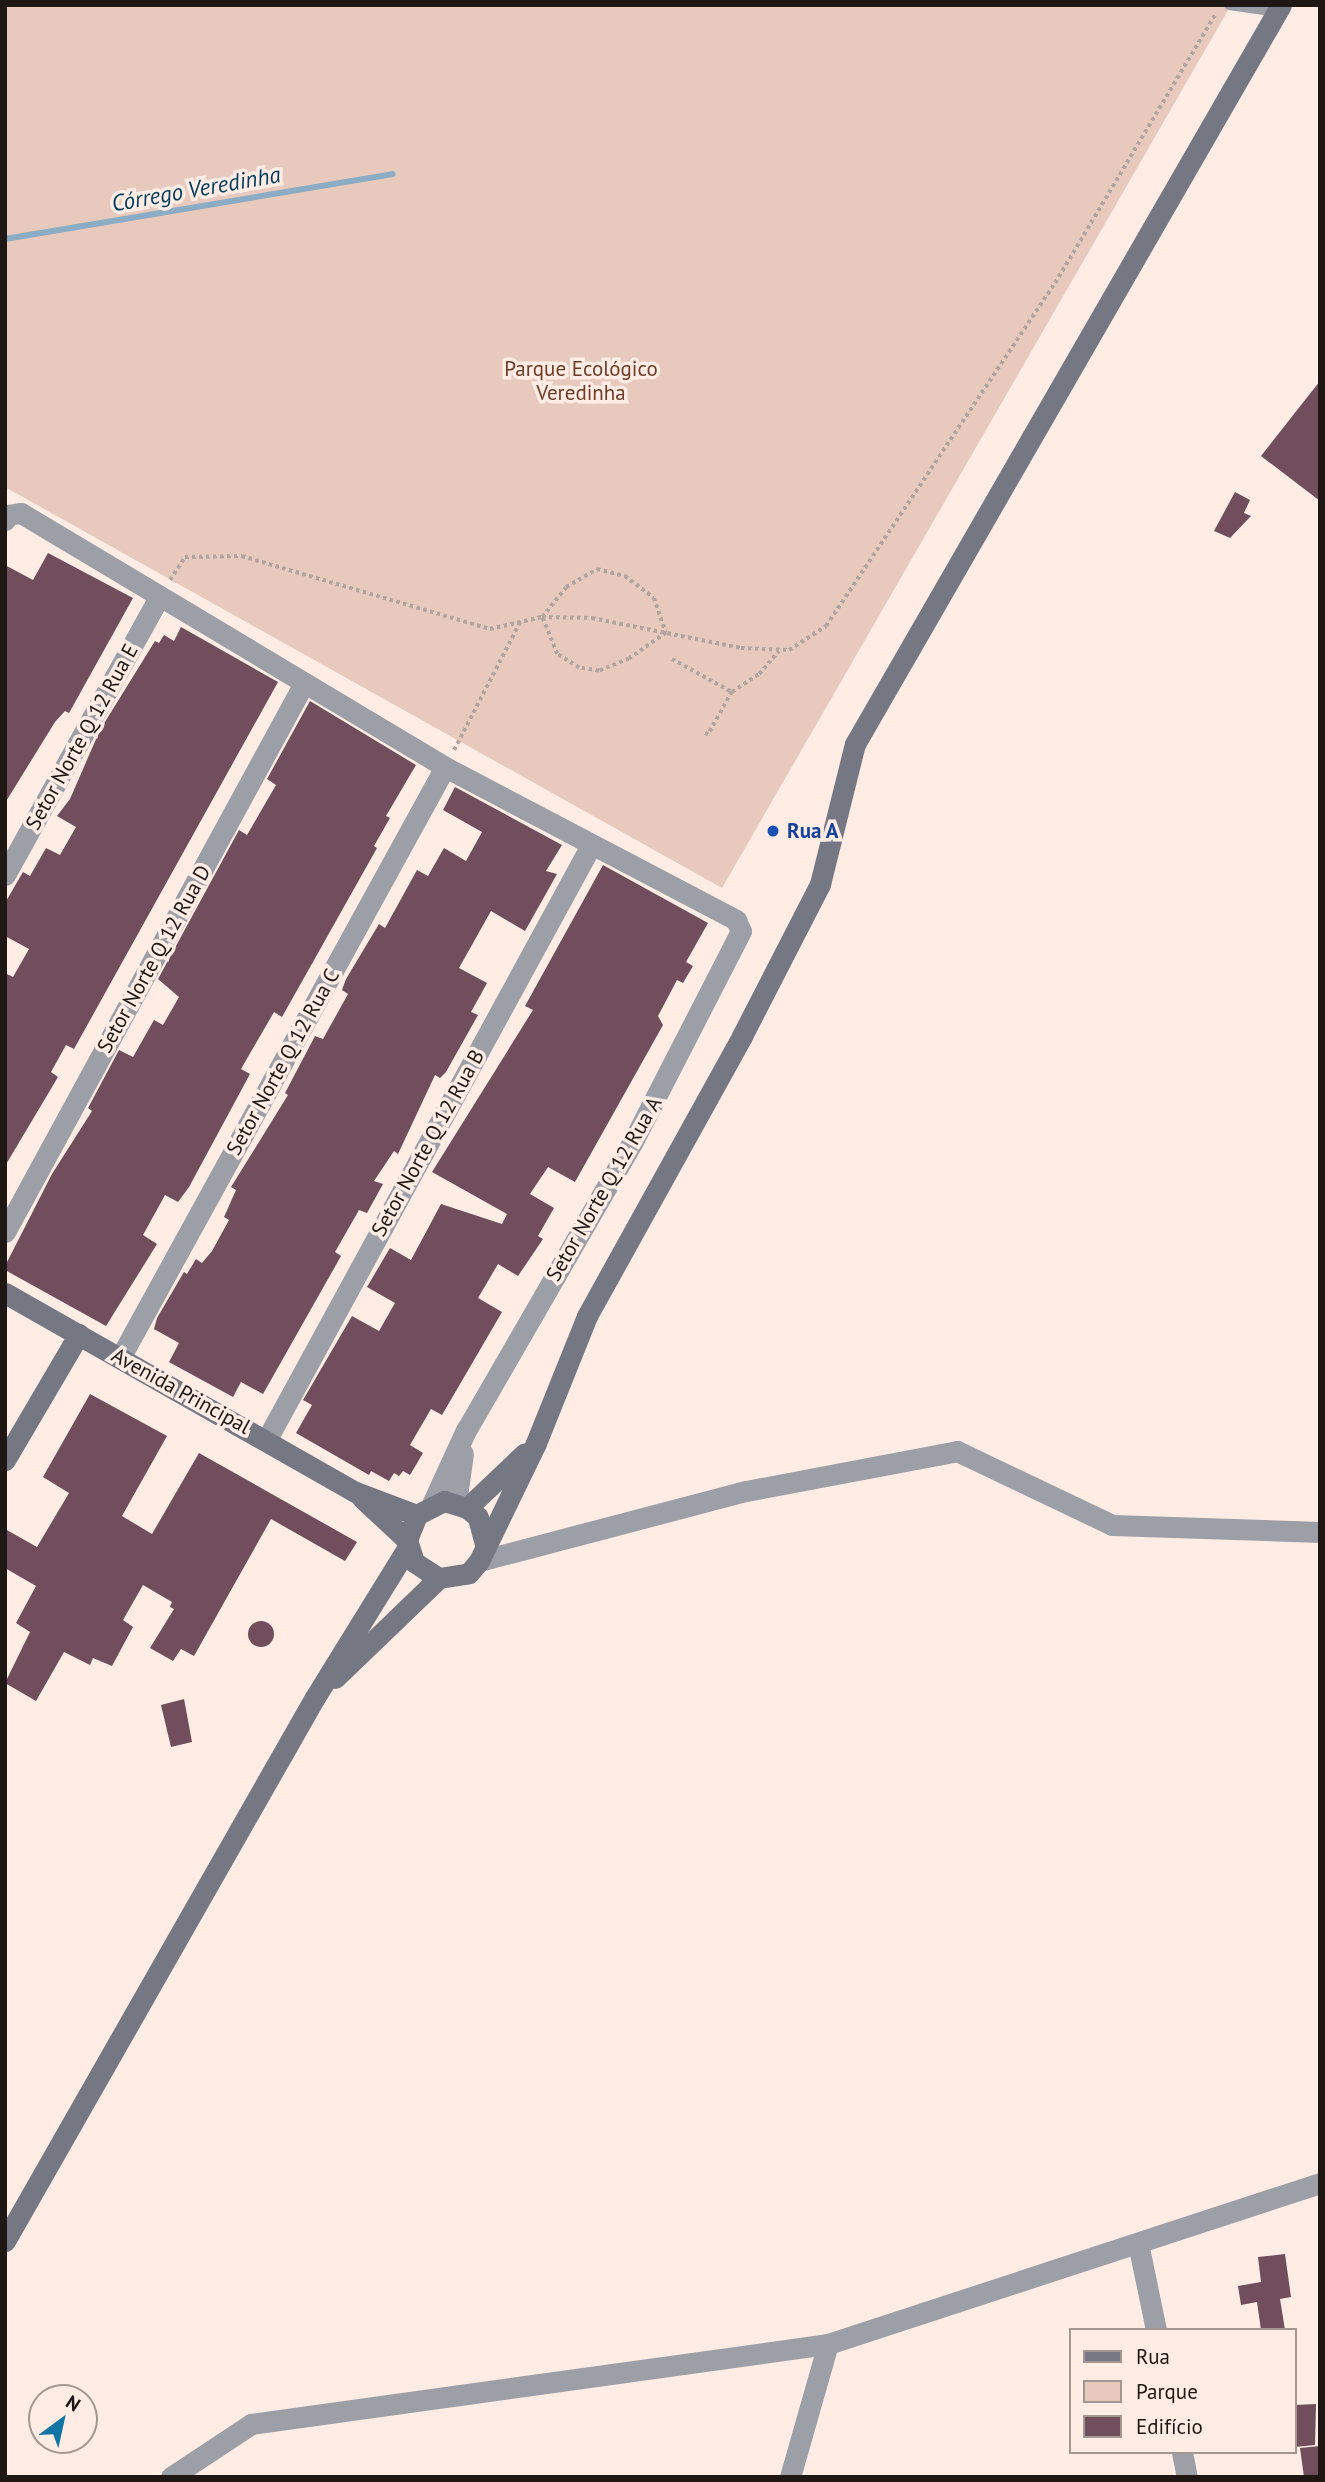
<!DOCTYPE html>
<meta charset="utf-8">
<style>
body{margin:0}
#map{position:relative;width:1325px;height:2482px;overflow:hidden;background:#feece5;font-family:"PT Sans",sans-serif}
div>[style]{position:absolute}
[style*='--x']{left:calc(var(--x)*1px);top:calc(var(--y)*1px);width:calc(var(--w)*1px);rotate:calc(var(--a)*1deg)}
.green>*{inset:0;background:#e7c9bd}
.stream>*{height:6px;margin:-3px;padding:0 3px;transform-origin:3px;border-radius:3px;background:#8bacc3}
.building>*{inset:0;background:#704e5c}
.round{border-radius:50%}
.path>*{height:3.5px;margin-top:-1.75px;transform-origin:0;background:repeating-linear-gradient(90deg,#b3a49f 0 3.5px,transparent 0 7px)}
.lane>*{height:10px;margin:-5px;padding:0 5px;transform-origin:5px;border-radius:5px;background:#9d9fa7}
.street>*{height:21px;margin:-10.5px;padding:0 10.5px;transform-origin:10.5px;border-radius:10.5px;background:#9d9fa7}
.secondary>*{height:21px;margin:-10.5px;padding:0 10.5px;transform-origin:10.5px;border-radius:10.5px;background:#757883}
.dots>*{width:19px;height:19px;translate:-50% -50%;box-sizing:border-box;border:4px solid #feece5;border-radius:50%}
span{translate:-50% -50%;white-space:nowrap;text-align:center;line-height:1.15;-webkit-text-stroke:7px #feece5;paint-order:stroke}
.park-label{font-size:21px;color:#6e3b26}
.street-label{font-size:21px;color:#1e1714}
.transit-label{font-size:21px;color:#164399;font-weight:700}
.left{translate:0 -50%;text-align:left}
.water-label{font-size:23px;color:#003c5d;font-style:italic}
.frame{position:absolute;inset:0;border:7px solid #1e1714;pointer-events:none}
.legend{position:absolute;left:1069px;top:2328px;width:228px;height:126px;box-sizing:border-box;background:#feece5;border:2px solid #a49791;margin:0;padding:9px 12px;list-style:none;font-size:21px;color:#1e1714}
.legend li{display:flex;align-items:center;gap:14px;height:35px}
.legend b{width:35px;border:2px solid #a49791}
.north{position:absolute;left:28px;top:2384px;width:70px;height:70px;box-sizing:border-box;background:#feece5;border:2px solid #a49791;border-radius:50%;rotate:33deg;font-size:19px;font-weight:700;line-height:28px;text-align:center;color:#1e1714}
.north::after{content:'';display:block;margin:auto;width:24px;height:32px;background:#1075a2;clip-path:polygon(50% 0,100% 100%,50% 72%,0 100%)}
</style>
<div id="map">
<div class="green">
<i style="clip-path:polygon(5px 5px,1231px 5px,722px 888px,5px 487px)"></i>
</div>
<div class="stream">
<i style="--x:5;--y:239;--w:393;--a:-9.5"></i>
</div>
<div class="building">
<i style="clip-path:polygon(1320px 381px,1320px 501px,1261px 456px)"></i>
<i style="clip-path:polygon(1235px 492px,1250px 500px,1244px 513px,1251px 516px,1230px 538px,1214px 531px)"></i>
<i style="clip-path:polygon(48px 553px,133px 598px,69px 713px,65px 711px,55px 722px,5px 803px,5px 565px,33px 580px)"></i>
<i style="clip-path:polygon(181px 627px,278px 682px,74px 1049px,66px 1045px,51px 1072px,58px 1077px,5px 1166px,5px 973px,13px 977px,29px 949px,5px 936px,5px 903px,23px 872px,30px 876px,46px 848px,60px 855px,76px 827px,57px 816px,70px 799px,100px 730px,155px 641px,159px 643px,164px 635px,174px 641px)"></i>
<i style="clip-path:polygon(310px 701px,416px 765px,386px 816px,390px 818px,374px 846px,377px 848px,282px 1017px,274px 1012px,241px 1069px,250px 1074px,189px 1187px,178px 1202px,165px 1195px,143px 1235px,157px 1244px,106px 1326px,5px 1270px,5px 1266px,52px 1174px,92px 1111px,88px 1108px,119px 1050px,133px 1057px,154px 1020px,163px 1025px,179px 997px,158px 979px,239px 830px,247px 835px,276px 785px,267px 779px)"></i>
<i style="clip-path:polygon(455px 787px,562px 845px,546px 871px,557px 874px,525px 931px,491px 911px,459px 968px,487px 983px,471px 1012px,478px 1015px,446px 1072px,440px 1078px,435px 1075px,398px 1154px,394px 1151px,374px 1181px,383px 1184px,367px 1213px,359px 1210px,335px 1252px,341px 1256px,263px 1394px,241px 1382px,233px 1397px,169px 1362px,179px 1343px,154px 1329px,157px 1318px,184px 1272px,187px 1274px,196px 1259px,202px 1263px,212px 1251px,229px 1220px,224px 1217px,236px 1190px,231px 1187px,288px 1095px,285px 1093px,315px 1036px,323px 1039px,348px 994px,342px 990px,346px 979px,379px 924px,385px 928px,417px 870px,428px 876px,444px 848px,466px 861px,482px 832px,443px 810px)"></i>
<i style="clip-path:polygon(603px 865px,708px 923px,686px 962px,693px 966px,683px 983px,677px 980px,658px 1016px,663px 1025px,575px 1182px,548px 1167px,530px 1194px,554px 1208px,538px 1236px,543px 1239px,518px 1276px,498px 1264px,478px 1298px,502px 1312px,442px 1415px,431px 1409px,410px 1445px,423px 1453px,410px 1475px,403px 1471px,399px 1476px,394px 1473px,389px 1481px,371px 1471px,369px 1475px,296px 1433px,312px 1405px,303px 1400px,352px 1316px,379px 1331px,395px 1303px,367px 1287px,390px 1248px,411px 1260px,441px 1204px,502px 1224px,507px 1214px,432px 1172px,533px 1010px,525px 1006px)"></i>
<i style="clip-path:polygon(90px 1394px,167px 1436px,122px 1516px,152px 1534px,199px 1453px,357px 1542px,345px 1561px,271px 1519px,194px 1656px,181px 1649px,173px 1661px,150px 1648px,174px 1609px,170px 1607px,172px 1602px,143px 1585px,123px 1620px,133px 1627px,112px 1666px,93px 1658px,90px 1665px,64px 1652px,36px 1701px,5px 1683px,30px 1632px,16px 1623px,36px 1586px,5px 1568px,5px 1529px,37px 1547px,69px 1493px,43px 1477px)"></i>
<i class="round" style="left:248px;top:1621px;width:26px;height:26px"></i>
<i style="clip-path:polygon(184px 1699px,192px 1742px,171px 1747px,161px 1705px)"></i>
<i style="clip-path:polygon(1285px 2254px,1291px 2297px,1280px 2299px,1285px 2330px,1261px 2330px,1257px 2302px,1241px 2305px,1238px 2286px,1261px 2282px,1258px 2257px)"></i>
<i style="clip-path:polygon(1316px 2404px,1315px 2445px,1295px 2447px,1295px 2405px)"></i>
<i style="clip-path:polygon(1320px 2446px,1320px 2477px,1304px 2477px,1300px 2448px)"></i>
</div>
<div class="path">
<i style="--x:597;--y:569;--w:29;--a:14"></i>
<i style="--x:625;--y:576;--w:36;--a:37"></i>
<i style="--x:654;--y:598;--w:37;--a:71"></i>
<i style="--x:666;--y:633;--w:45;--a:144.9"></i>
<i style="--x:629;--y:659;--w:32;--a:158"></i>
<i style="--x:599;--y:671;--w:20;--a:-171"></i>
<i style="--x:579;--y:668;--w:26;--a:-148"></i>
<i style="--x:557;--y:654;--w:40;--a:-112"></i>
<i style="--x:542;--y:617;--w:38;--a:-51"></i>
<i style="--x:566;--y:587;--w:36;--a:-30"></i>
<i style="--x:170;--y:580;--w:27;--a:-57"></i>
<i style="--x:185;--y:557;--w:57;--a:-1"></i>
<i style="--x:242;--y:556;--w:259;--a:16.4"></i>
<i style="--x:490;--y:629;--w:53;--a:-13"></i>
<i style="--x:542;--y:617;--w:50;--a:1.1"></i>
<i style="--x:592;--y:618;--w:152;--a:11.4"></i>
<i style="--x:741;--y:648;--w:48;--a:2.4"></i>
<i style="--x:789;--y:650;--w:44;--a:-33"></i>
<i style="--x:826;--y:626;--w:412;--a:-56.3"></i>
<i style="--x:1055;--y:283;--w:314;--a:-59.2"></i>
<i style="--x:672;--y:659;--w:68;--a:28.8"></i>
<i style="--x:732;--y:692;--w:49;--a:119.2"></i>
<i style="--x:708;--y:735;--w:6;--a:-149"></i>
<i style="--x:732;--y:692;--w:32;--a:-34"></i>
<i style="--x:759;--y:674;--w:30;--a:-49"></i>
<i style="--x:454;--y:750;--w:144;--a:-62.7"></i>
</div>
<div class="lane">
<i style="--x:1229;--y:5;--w:49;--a:8.3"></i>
</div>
<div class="street">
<i style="--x:5;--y:520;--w:6;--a:-59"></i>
<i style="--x:8;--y:515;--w:13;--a:-9"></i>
<i style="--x:21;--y:513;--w:494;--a:30.9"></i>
<i style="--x:445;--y:767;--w:329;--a:27.7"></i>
<i style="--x:736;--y:920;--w:12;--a:66"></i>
<i style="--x:741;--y:931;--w:238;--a:117.2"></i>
<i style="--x:632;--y:1143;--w:332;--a:120"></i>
<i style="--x:466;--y:1430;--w:81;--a:114.7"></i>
<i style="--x:5;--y:875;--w:316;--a:-61"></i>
<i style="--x:5;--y:1232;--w:623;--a:-61.42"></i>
<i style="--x:120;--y:1358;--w:674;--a:-61.19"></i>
<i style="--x:267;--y:1439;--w:674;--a:-61.38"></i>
<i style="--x:456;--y:1503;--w:50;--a:-82"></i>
<i style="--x:479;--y:1561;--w:276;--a:-14.7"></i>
<i style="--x:746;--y:1491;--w:215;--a:-10.7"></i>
<i style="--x:957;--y:1451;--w:172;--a:25.5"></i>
<i style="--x:1112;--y:1525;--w:208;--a:1.9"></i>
<i style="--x:1138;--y:2243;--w:89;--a:78.3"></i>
<i style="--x:1182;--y:2452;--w:25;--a:79"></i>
<i style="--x:171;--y:2477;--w:96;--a:-33.5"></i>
<i style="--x:251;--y:2424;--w:583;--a:-7.89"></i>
<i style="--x:828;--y:2344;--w:518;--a:-18.12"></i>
<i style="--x:790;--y:2477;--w:138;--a:-74.1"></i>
</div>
<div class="secondary">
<i style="--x:5;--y:1293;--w:403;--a:29.6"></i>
<i style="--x:356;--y:1492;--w:65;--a:20.7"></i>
<i style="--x:5;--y:1460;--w:146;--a:-59.6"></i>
<i style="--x:362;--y:1498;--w:62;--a:43"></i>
<i style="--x:467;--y:1508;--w:79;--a:-43.5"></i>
<i style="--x:485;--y:1544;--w:28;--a:-105"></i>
<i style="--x:478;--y:1517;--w:14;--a:-141"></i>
<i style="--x:467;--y:1508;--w:24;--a:-163"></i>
<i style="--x:444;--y:1501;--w:30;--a:153"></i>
<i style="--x:417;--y:1515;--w:27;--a:112"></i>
<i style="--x:407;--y:1540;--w:23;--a:72"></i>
<i style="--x:414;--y:1562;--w:30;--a:33"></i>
<i style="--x:439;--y:1578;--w:30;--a:-9"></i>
<i style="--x:469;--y:1573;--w:16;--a:-50"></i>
<i style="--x:479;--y:1561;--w:131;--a:-64.2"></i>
<i style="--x:536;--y:1443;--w:137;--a:-68.1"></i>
<i style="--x:587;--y:1316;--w:320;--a:-61"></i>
<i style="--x:742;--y:1036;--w:171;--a:-62.8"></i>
<i style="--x:820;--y:884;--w:144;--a:-76"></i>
<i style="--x:855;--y:744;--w:853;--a:-60.04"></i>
<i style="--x:335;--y:1678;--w:144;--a:-43.9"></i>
<i style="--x:5;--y:2241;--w:624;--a:-60.31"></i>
<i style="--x:314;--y:1699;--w:179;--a:-58.3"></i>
</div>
<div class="dots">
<i style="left:773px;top:831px;background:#1a4fb4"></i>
</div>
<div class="park-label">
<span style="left:581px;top:381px">Parque Ecológico<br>Veredinha</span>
</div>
<div class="street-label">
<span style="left:82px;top:737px;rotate:-61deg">Setor Norte Q 12 Rua E</span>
<span style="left:154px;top:959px;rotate:-61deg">Setor Norte Q 12 Rua D</span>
<span style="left:283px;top:1062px;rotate:-61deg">Setor Norte Q 12 Rua C</span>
<span style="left:428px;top:1143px;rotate:-61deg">Setor Norte Q 12 Rua B</span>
<span style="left:604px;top:1189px;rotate:-60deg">Setor Norte Q 12 Rua A</span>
<span style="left:181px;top:1391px;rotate:29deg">Avenida Principal</span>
</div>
<div class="transit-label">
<span class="left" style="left:787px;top:831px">Rua A</span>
</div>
<div class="water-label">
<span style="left:196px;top:189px;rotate:-10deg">Córrego Veredinha</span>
</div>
<div class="frame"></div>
<ul class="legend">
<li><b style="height:9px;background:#757883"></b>Rua</li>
<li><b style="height:19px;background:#e7c9bd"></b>Parque</li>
<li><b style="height:19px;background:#704e5c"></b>Edifício</li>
</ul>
<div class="north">N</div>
</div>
